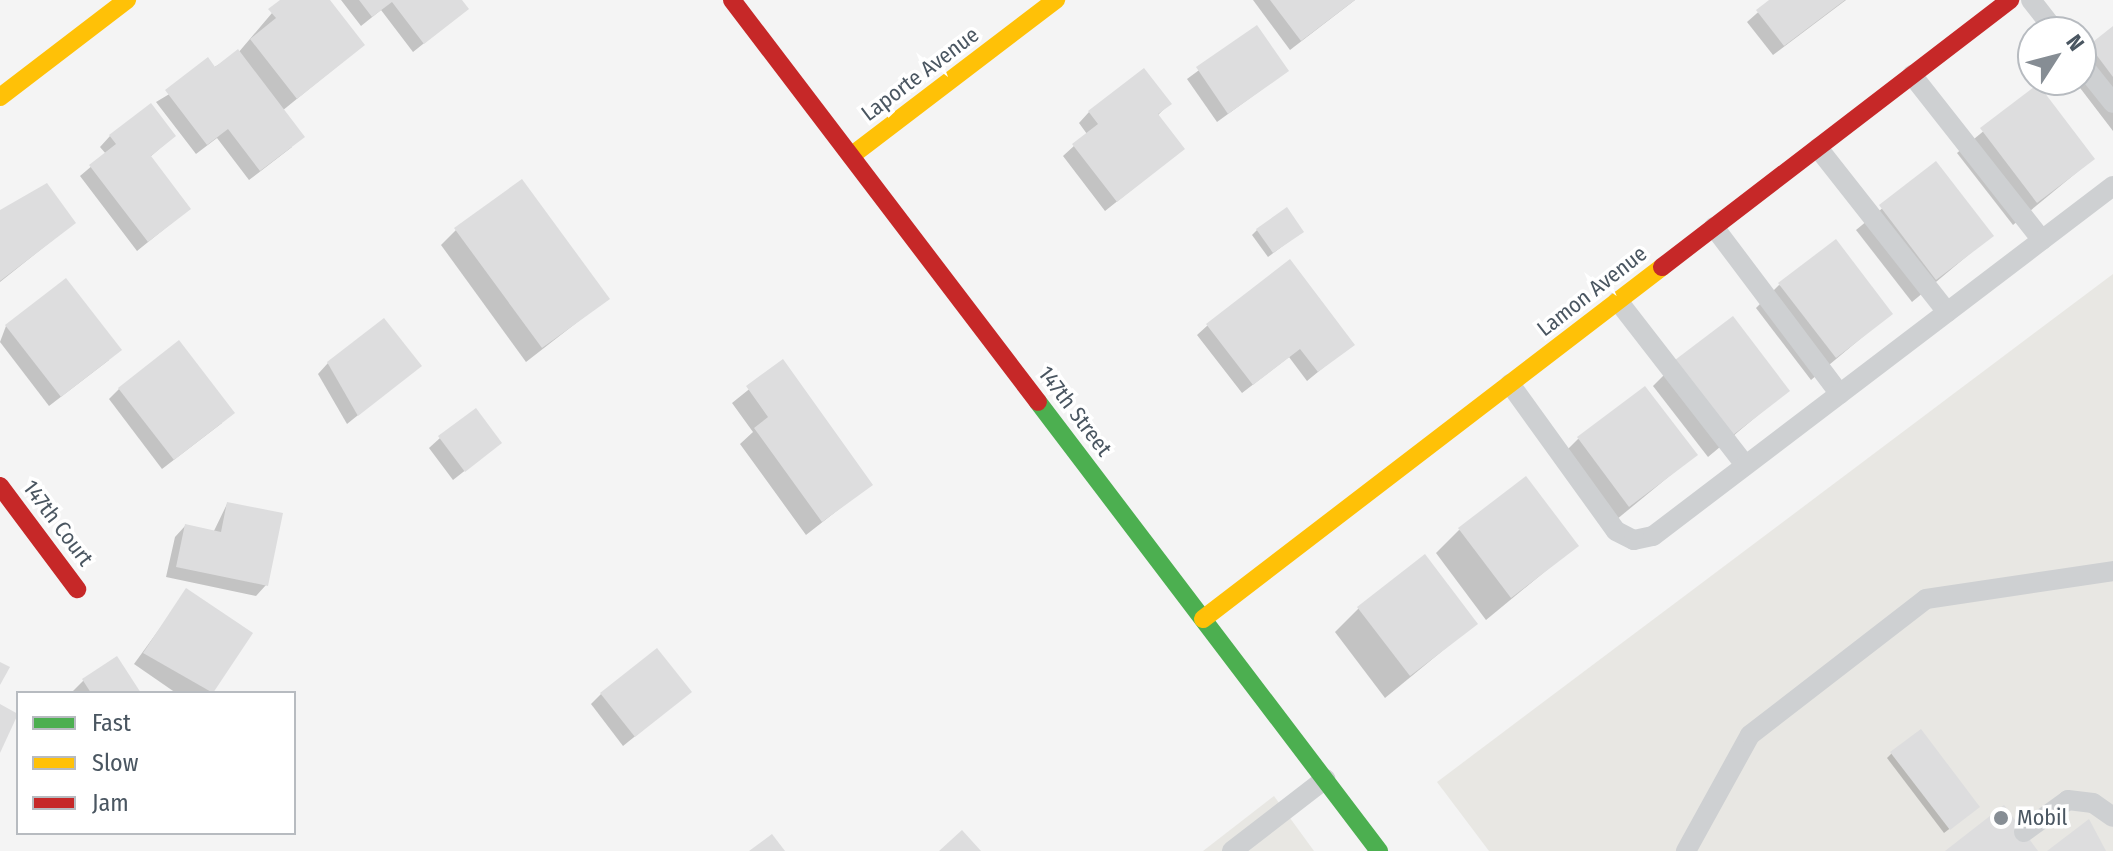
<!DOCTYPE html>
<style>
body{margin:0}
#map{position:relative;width:2113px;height:851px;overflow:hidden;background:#f4f4f4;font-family:"Fira Sans Condensed",sans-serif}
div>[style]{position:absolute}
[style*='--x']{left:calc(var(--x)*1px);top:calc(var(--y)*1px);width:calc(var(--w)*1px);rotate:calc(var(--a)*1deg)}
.commercial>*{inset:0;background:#e8e7e3}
.shadow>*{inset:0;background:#0003}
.building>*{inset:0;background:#ddddde}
.lane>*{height:20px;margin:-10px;padding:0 10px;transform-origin:10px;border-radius:10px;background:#ced0d2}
.fast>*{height:18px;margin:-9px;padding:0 9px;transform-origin:9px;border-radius:9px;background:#4caf50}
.slow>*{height:18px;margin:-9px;padding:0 9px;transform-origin:9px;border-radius:9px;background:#ffc107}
.jam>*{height:18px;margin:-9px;padding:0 9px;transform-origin:9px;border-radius:9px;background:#c62828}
.dots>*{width:22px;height:22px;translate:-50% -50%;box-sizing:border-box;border:4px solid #fff;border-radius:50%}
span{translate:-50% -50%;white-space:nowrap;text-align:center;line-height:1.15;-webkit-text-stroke:7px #fff;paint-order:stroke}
.street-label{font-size:22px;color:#4a5661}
.poi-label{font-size:22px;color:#4a5661}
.left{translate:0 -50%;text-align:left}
.legend{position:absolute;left:16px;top:691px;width:280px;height:144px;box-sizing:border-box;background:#fff;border:2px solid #b7bbc0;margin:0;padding:10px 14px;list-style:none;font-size:24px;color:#4a5661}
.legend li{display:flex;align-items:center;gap:16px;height:40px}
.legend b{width:40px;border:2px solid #b7bbc0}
.north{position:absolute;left:2017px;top:16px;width:80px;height:80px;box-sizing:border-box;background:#fff;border:2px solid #b7bbc0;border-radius:50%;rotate:54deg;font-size:22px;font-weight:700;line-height:32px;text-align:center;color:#4a5661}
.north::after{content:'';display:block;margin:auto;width:28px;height:36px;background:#868d94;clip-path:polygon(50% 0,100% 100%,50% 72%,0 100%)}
</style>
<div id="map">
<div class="commercial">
<i style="clip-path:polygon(2113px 274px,2113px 851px,1489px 851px,1437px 782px)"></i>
<i style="clip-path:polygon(1274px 796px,1314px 851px,1203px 851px)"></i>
</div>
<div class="shadow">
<i style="clip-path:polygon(283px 0,327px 0,363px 45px,282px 111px,292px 147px,249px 180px,217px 138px,196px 154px,156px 102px,238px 53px)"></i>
<i style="clip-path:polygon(341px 0,460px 0,467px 9px,413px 52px,381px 10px,361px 26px)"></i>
<i style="clip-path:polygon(1253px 0,1355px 0,1290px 50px)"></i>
<i style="clip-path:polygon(1772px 0,1846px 0,1773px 55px,1747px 22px)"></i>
<i style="clip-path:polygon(1256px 28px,1287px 71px,1217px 122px,1187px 79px)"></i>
<i style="clip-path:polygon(2113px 28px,2113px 131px,2074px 80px,2081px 80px,2081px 55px)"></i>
<i style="clip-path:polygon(2037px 87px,2093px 159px,2013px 225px,1957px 153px)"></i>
<i style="clip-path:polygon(1169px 104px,1157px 116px,1183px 149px,1105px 211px,1063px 156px,1087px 134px,1079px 123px,1089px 112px)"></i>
<i style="clip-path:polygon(110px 136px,174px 136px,150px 157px,189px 209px,137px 251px,80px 176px,106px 154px,100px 147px)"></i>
<i style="clip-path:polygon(1936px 164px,1991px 236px,1912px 302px,1856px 230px)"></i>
<i style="clip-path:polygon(0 214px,74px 223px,0 282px)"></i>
<i style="clip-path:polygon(456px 230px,607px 299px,526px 362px,441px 245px)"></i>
<i style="clip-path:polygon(1257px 230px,1296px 236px,1268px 257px,1252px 235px)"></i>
<i style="clip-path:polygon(1779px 285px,1890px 314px,1811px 380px,1756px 308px)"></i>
<i style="clip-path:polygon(1208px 325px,1352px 344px,1307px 381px,1289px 357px,1242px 393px,1197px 335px)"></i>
<i style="clip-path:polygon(6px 326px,109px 360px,49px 406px,0 342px)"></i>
<i style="clip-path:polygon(783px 362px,871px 484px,806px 535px,740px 444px,753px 432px,732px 403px)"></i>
<i style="clip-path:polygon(1677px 362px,1787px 391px,1708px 457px,1653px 386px)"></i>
<i style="clip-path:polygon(328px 363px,419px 366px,347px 424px,318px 374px)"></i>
<i style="clip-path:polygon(119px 389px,222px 423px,162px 469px,109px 399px)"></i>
<i style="clip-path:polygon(440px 438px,500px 443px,453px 480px,429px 448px)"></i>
<i style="clip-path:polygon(1578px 439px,1695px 455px,1605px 529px,1555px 462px)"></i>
<i style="clip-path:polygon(227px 504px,266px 585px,256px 596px,166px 577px,175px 537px,185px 526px,213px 533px)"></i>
<i style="clip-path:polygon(1459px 530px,1576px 546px,1486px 620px,1436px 553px)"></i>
<i style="clip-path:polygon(187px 591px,250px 633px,210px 693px,176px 693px,134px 664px)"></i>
<i style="clip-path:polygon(1359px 608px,1475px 624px,1385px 698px,1335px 632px)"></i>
<i style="clip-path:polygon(117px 659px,139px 693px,71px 693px,83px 681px)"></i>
<i style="clip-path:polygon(690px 692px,623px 746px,591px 704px,601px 694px)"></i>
<i style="clip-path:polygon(1892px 753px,1973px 811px,1944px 833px,1887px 758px)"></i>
</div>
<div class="building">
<i style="clip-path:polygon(280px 0,330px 0,365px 45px,297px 99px,250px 39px,276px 18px,268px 9px)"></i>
<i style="clip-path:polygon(359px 0,462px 0,469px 9px,424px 44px,392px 2px,372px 17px)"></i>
<i style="clip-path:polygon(1270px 0,1355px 0,1301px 41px)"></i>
<i style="clip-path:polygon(1769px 0,1845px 0,1784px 46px,1756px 10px)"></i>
<i style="clip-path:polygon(1257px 25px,1289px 71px,1228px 114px,1196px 67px)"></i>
<i style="clip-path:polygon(2113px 26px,2113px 77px,2089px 45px)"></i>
<i style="clip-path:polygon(238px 49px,305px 137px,260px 171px,228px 129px,207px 145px,165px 90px,208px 57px,215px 67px)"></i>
<i style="clip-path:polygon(1144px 68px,1172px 104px,1158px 114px,1185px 149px,1117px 202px,1072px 144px,1098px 124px,1088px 111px)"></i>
<i style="clip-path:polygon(2038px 84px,2095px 159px,2037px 203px,1980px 128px)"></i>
<i style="clip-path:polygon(151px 103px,176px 136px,151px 156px,191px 209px,148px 242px,89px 165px,116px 144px,109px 135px)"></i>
<i style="clip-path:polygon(1936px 161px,1994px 236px,1936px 280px,1879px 205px)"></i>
<i style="clip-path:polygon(522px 179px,610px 299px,542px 348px,454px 228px)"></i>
<i style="clip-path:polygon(47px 183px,76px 223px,0 281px,0 210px)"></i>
<i style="clip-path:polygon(1287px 207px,1304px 232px,1273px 253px,1256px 229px)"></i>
<i style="clip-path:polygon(1836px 239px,1893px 314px,1836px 358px,1778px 283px)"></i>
<i style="clip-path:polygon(1290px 259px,1355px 345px,1318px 372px,1300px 349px,1253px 385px,1206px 324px)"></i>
<i style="clip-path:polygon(66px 278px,122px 350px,61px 397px,5px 325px)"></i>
<i style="clip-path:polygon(1733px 316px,1790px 391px,1733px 435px,1675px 360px)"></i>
<i style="clip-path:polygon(384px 318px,422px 366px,358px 416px,327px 362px)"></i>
<i style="clip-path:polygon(179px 340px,235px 413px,174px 460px,118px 388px)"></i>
<i style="clip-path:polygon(783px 359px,873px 485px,822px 522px,754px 428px,768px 417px,746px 386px)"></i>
<i style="clip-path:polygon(1645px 386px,1698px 455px,1629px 507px,1577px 437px)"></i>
<i style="clip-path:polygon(476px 408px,502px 443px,465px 472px,438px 436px)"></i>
<i style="clip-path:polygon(1526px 476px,1579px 546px,1511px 598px,1458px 528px)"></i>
<i style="clip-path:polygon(227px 502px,283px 513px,268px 586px,176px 567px,185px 524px,221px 532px)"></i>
<i style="clip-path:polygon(1425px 554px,1478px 624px,1410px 676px,1357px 607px)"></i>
<i style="clip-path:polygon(186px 588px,253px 633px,213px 693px,143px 653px)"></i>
<i style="clip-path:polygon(657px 648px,692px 692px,635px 737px,600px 693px)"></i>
<i style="clip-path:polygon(117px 656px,141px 693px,91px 693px,82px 679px)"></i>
<i style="clip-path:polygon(0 662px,10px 667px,0 685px)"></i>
<i style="clip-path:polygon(0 704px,18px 714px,0 753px)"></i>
<i style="clip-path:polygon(1921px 729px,1980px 807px,1950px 830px,1890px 752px)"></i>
<i style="clip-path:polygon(2004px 805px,2038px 851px,1945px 851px)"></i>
<i style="clip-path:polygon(2089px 819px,2106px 851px,2047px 851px)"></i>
<i style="clip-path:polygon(962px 830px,981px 851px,939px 851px)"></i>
<i style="clip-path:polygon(772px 834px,785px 851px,749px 851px)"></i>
</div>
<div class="lane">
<i style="--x:2031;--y:0;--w:41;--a:52"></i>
<i style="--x:2081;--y:63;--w:51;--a:51.3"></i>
<i style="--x:1912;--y:75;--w:210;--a:51.8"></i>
<i style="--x:1818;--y:148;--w:209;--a:51.8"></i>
<i style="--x:1714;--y:227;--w:209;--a:53"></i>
<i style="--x:1618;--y:301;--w:207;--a:52.2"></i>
<i style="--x:1510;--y:384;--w:181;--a:54.2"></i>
<i style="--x:1616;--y:531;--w:20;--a:27"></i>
<i style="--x:1634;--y:540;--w:19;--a:-12"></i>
<i style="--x:1653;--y:536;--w:578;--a:-37.27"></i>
<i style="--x:2024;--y:832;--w:54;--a:-36"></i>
<i style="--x:2068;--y:800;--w:25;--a:7"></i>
<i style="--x:2093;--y:803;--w:24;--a:35"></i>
<i style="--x:1232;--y:851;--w:118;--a:-37.7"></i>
<i style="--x:1686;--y:851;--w:132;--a:-61.1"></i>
<i style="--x:1750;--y:735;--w:222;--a:-37.7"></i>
<i style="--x:1926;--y:599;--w:189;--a:-8.5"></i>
</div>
<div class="fast">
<i style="--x:1038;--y:402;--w:564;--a:52.78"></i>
</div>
<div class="slow">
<i style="--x:0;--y:97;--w:160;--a:-37.4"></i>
<i style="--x:851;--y:156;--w:258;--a:-37.3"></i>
<i style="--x:1203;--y:619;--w:578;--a:-37.48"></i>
</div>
<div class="jam">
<i style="--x:732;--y:0;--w:505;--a:52.72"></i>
<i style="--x:1662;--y:267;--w:439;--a:-37.5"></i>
<i style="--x:0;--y:486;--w:129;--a:53.2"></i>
</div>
<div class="dots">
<i style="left:2001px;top:818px;background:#868d94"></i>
</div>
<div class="street-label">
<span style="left:920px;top:74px;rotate:-37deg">Laporte Avenue</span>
<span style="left:1592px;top:291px;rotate:-38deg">Lamon Avenue</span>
<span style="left:1075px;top:411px;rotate:53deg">147th Street</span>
<span style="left:58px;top:523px;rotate:53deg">147th Court</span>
</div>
<div class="poi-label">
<span class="left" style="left:2017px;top:818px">Mobil</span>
</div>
<ul class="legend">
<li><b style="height:10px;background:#4caf50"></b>Fast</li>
<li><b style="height:10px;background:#ffc107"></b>Slow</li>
<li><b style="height:10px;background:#c62828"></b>Jam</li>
</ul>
<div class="north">N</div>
</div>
